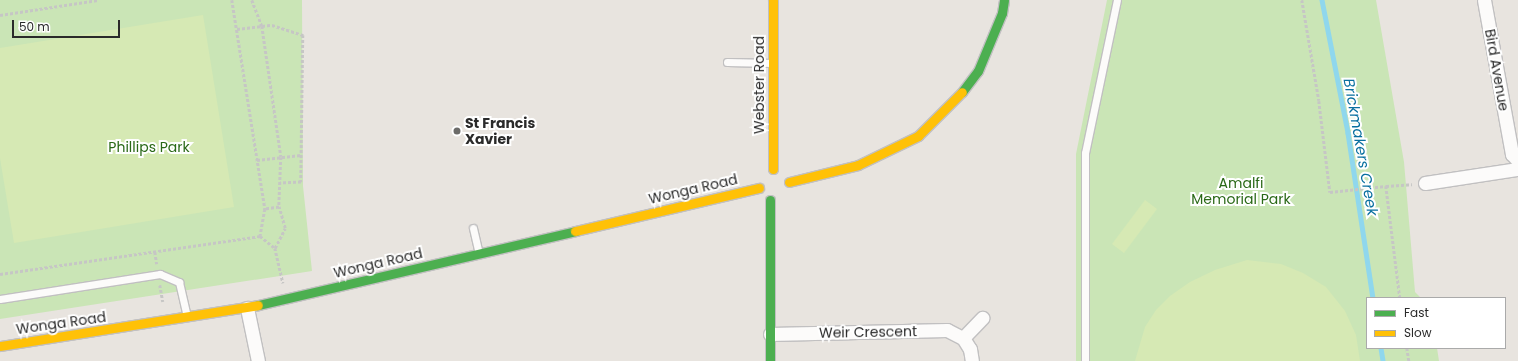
<!DOCTYPE html>
<style>
body{margin:0}
#map{position:relative;width:1518px;height:361px;overflow:hidden;background:#e8e4df;font-family:Poppins,sans-serif}
div>[style]{position:absolute}
[style*='--x']{left:calc(var(--x)*1px);top:calc(var(--y)*1px);width:calc(var(--w)*1px);rotate:calc(var(--a)*1deg)}
.green>*{inset:0;background:#cae5b6}
.pitch>*{inset:0;background:#d6e9b4}
.stream>*{height:4.5px;margin:-2.25px;padding:0 2.25px;transform-origin:2.25px;border-radius:2.25px;background:#8fd7ed}
.path>*{height:2.5px;margin-top:-1.25px;transform-origin:0;background:repeating-linear-gradient(90deg,#c6c6c5 0 3px,transparent 0 5px)}
.roads{filter:drop-shadow(1px 0 #c1c0c1) drop-shadow(-1px 0 #c1c0c1) drop-shadow(0 1px #c1c0c1) drop-shadow(0 -1px #c1c0c1)}
.lane>*{height:7px;margin:-3.5px;padding:0 3.5px;transform-origin:3.5px;border-radius:3.5px;background:#fcfbfa}
.street>*{height:13px;margin:-6.5px;padding:0 6.5px;transform-origin:6.5px;border-radius:6.5px;background:#fcfbfa}
.fast>*{height:9px;margin:-4.5px;padding:0 4.5px;transform-origin:4.5px;border-radius:4.5px;background:#4caf50}
.slow>*{height:9px;margin:-4.5px;padding:0 4.5px;transform-origin:4.5px;border-radius:4.5px;background:#ffc107}
.dots>*{width:11px;height:11px;translate:-50% -50%;box-sizing:border-box;border:2px solid #fff;border-radius:50%}
span{translate:-50% -50%;white-space:nowrap;text-align:center;line-height:1.15;-webkit-text-stroke:4px #fff;paint-order:stroke}
.street-label{font-size:14px;color:#2a2a2a}
.poi-label{font-size:14px;color:#2a2a2a;font-weight:700}
.left{translate:0 -50%;text-align:left}
.park-label{font-size:14px;color:#2a6917}
.water-label{font-size:15px;color:#086f9f;font-style:italic}
.legend{position:absolute;left:1366px;top:297px;width:140px;height:52px;box-sizing:border-box;background:#fff;border:1px solid #aaa;margin:0;padding:5px 7px;list-style:none;font-size:12px;color:#2a2a2a}
.legend li{display:flex;align-items:center;gap:8px;height:20px}
.legend b{width:20px;border:1px solid #aaa}
.scale{position:absolute;left:12px;top:20px;width:108px;height:18px;box-sizing:border-box;border:2px solid #2a2a2a;border-top:0;padding-left:5px;font-size:12px;line-height:14px;white-space:nowrap;color:#2a2a2a;-webkit-text-stroke:3px #fff;paint-order:stroke}
</style>
<div id="map">
<div class="green">
<i style="clip-path:polygon(0 0,302px 0,303px 186px,312px 271px,0 319px)"></i>
<i style="clip-path:polygon(1107px 0,1376px 0,1404px 162px,1415px 292px,1421px 298px,1367px 298px,1367px 348px,1437px 348px,1439px 361px,1076px 361px,1076px 154px)"></i>
</div>
<div class="pitch">
<i style="clip-path:polygon(203px 15px,234px 207px,14px 243px,0 158px,0 48px)"></i>
<i style="clip-path:polygon(1145px 200px,1157px 209px,1124px 253px,1112px 244px)"></i>
<i style="clip-path:polygon(1247px 260px,1281px 264px,1303px 273px,1326px 287px,1345px 311px,1356px 335px,1360px 361px,1135px 361px,1145px 327px,1156px 310px,1170px 296px,1190px 282px,1215px 270px)"></i>
</div>
<div class="stream">
<i style="--x:1322;--y:0;--w:136;--a:78.9"></i>
<i style="--x:1348;--y:133;--w:167;--a:81.4"></i>
<i style="--x:1381;--y:348;--w:13;--a:81"></i>
</div>
<div class="path">
<i style="--x:232;--y:0;--w:212;--a:81"></i>
<i style="--x:265;--y:209;--w:27;--a:100"></i>
<i style="--x:252;--y:0;--w:28;--a:69"></i>
<i style="--x:262;--y:26;--w:132;--a:81.7"></i>
<i style="--x:281;--y:157;--w:50;--a:92.3"></i>
<i style="--x:279;--y:207;--w:14;--a:172"></i>
<i style="--x:1302;--y:0;--w:102;--a:80.4"></i>
<i style="--x:1319;--y:101;--w:92;--a:83.1"></i>
<i style="--x:1330;--y:192;--w:56;--a:-6.1"></i>
<i style="--x:1386;--y:186;--w:113;--a:82.9"></i>
<i style="--x:0;--y:15;--w:99;--a:-8.7"></i>
<i style="--x:237;--y:29;--w:35;--a:-7"></i>
<i style="--x:272;--y:25;--w:33;--a:18"></i>
<i style="--x:303;--y:35;--w:147;--a:90.8"></i>
<i style="--x:301;--y:182;--w:21;--a:177"></i>
<i style="--x:257;--y:160;--w:44;--a:-6.5"></i>
<i style="--x:1386;--y:186;--w:26;--a:-4"></i>
<i style="--x:275;--y:248;--w:22;--a:-63"></i>
<i style="--x:285;--y:228;--w:22;--a:-106"></i>
<i style="--x:155;--y:252;--w:12;--a:81"></i>
<i style="--x:0;--y:274;--w:263;--a:-8.3"></i>
<i style="--x:260;--y:236;--w:19;--a:39"></i>
<i style="--x:275;--y:248;--w:36;--a:77"></i>
<i style="--x:160;--y:285;--w:17;--a:80"></i>
<i style="--x:1407;--y:348;--w:13;--a:81"></i>
</div>
<div class="roads">
<div class="lane">
<i style="--x:727;--y:62;--w:46;--a:1.2"></i>
<i style="--x:473;--y:228;--w:26;--a:77"></i>
<i style="--x:0;--y:299;--w:162;--a:-8.9"></i>
<i style="--x:160;--y:274;--w:21;--a:23"></i>
<i style="--x:179;--y:282;--w:35;--a:77"></i>
<i style="--x:1085;--y:361;--w:208;--a:-90"></i>
<i style="--x:1085;--y:153;--w:156;--a:-78.2"></i>
</div>
<div class="street">
<i style="--x:1484;--y:0;--w:157;--a:79.7"></i>
<i style="--x:1512;--y:154;--w:9;--a:49"></i>
<i style="--x:1425;--y:183;--w:94;--a:-8.6"></i>
<i style="--x:247;--y:308;--w:54;--a:78.3"></i>
<i style="--x:770;--y:334;--w:177;--a:-1.3"></i>
<i style="--x:947;--y:330;--w:18;--a:27"></i>
<i style="--x:963;--y:338;--w:13;--a:58"></i>
<i style="--x:970;--y:349;--w:12;--a:81"></i>
<i style="--x:963;--y:338;--w:28;--a:-46"></i>
</div>
<div class="fast">
<i style="--x:962;--y:92;--w:26;--a:-53"></i>
<i style="--x:978;--y:71;--w:63;--a:-67.5"></i>
<i style="--x:1002;--y:13;--w:13;--a:-81"></i>
<i style="--x:770;--y:200;--w:161;--a:90"></i>
<i style="--x:258;--y:305;--w:326;--a:-13.1"></i>
</div>
<div class="slow">
<i style="--x:773;--y:0;--w:169;--a:90"></i>
<i style="--x:789;--y:182;--w:71;--a:-13.8"></i>
<i style="--x:858;--y:165;--w:67;--a:-25.8"></i>
<i style="--x:918;--y:136;--w:62;--a:-45"></i>
<i style="--x:575;--y:231;--w:189;--a:-13.2"></i>
<i style="--x:0;--y:346;--w:261;--a:-9"></i>
</div>
</div>
<div class="dots">
<i style="left:457px;top:131px;background:#6c6b69"></i>
</div>
<div class="street-label">
<span style="left:1497px;top:70px;rotate:80deg">Bird Avenue</span>
<span style="left:759px;top:85px;rotate:-90deg">Webster Road</span>
<span style="left:693px;top:189px;rotate:-13deg">Wonga Road</span>
<span style="left:378px;top:263px;rotate:-13deg">Wonga Road</span>
<span style="left:61px;top:323px;rotate:-8deg">Wonga Road</span>
<span style="left:868px;top:332px;rotate:-1deg">Weir Crescent</span>
</div>
<div class="poi-label">
<span class="left" style="left:465px;top:131px">St Francis<br>Xavier</span>
</div>
<div class="park-label">
<span style="left:149px;top:147px">Phillips Park</span>
<span style="left:1241px;top:191px">Amalfi<br>Memorial Park</span>
</div>
<div class="water-label">
<span style="left:1361px;top:147px;rotate:80deg">Brickmakers Creek</span>
</div>
<ul class="legend">
<li><b style="height:5px;background:#4caf50"></b>Fast</li>
<li><b style="height:5px;background:#ffc107"></b>Slow</li>
</ul>
<div class="scale">50 m</div>
</div>
